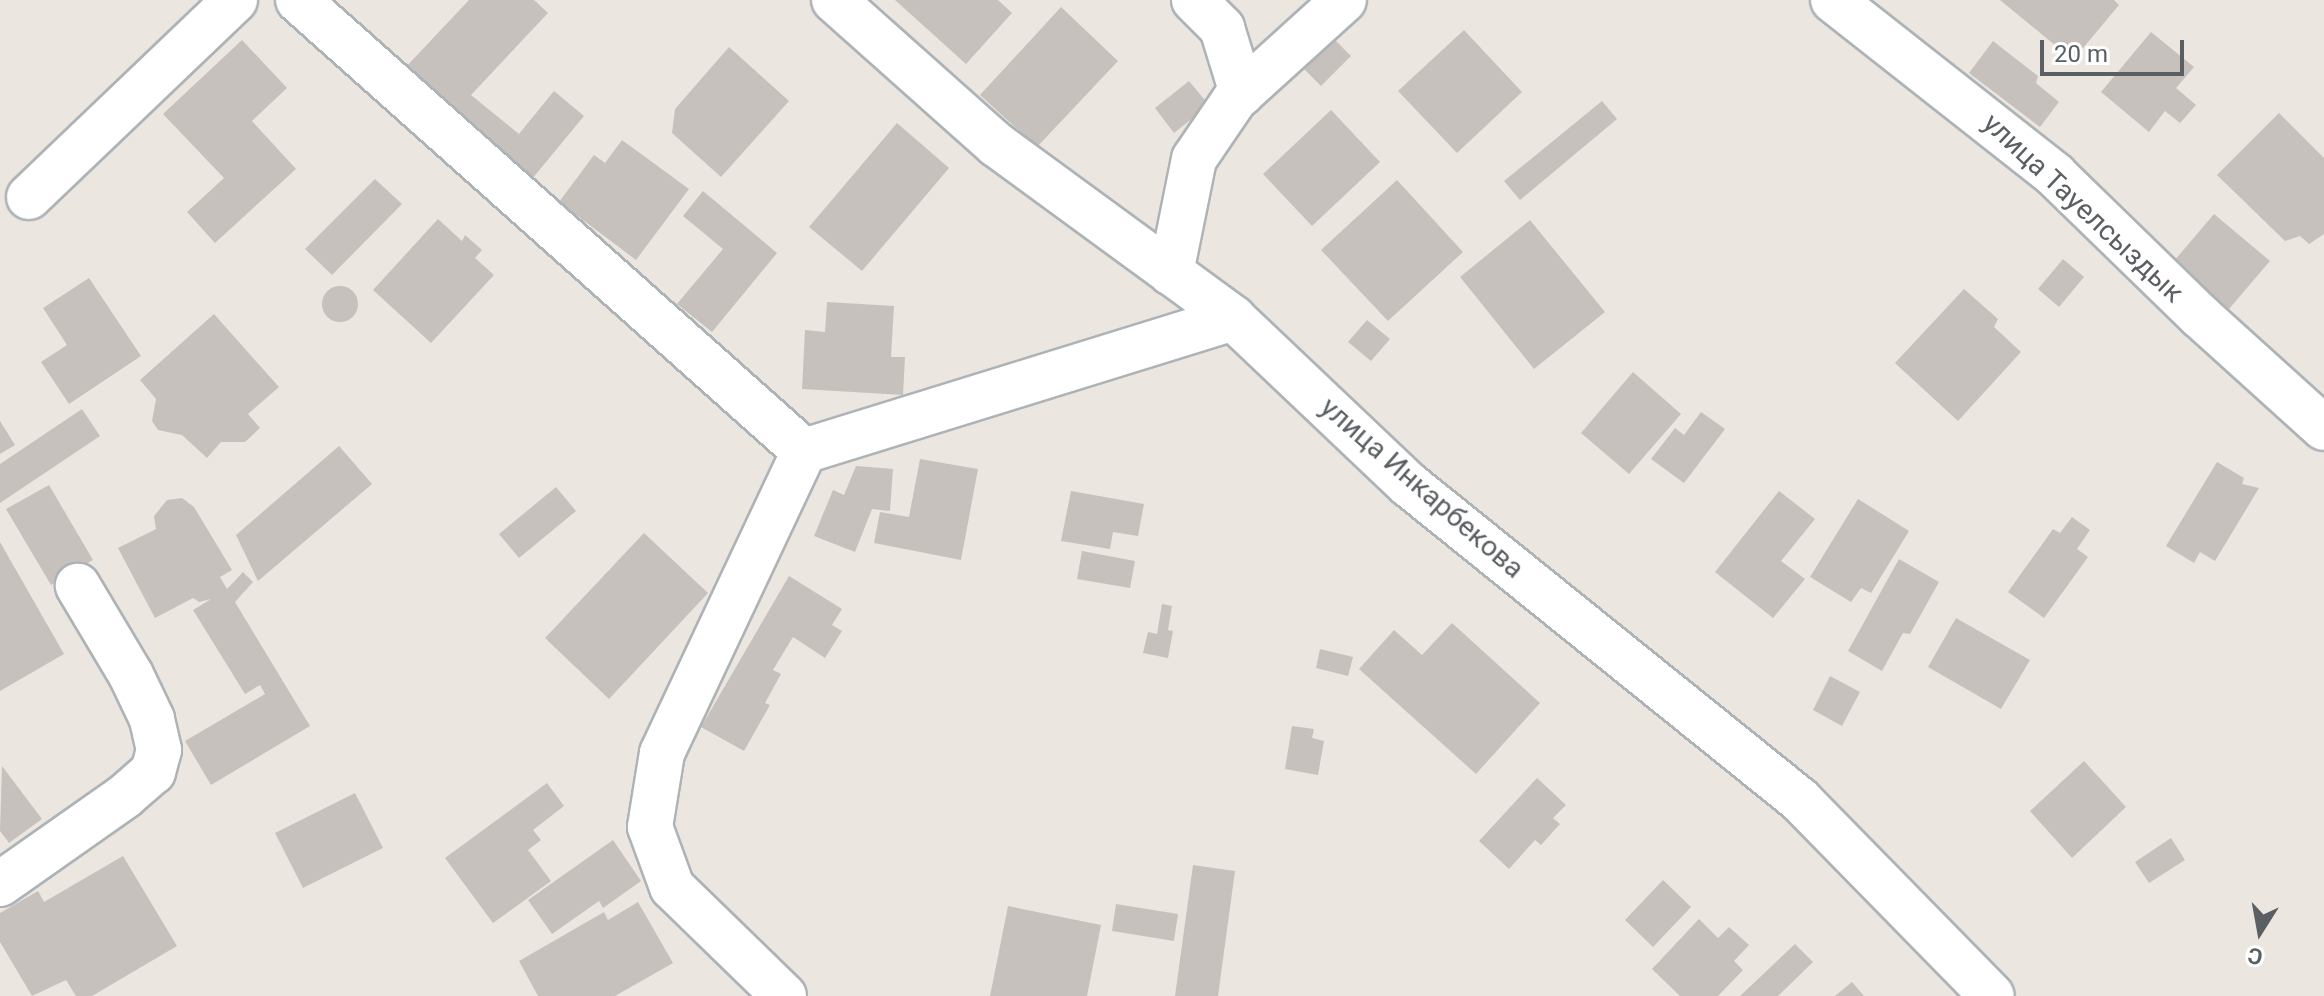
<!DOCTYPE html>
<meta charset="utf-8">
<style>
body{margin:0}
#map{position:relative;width:2324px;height:996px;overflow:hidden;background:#ece6e0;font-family:Roboto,sans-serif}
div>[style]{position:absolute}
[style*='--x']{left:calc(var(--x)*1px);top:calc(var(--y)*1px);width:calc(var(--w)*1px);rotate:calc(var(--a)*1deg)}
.building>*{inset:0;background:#c7c1bd}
.round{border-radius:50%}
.roads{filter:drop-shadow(2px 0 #aeb3b6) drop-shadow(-2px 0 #aeb3b6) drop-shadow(0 2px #aeb3b6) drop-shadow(0 -2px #aeb3b6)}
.minor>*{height:44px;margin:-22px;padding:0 22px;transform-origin:22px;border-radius:22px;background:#fff}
span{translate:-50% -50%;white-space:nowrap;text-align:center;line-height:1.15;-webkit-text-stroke:6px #fff;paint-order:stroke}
.street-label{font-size:28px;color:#595f62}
.north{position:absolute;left:2220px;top:892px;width:80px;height:80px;-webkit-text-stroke:6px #fff;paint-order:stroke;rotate:191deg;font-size:22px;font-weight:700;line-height:32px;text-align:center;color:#595f62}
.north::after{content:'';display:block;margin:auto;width:28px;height:36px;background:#595f62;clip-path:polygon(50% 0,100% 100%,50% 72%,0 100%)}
.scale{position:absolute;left:2040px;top:40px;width:144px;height:36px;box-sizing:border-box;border:4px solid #595f62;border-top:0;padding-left:10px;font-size:24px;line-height:28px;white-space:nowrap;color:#595f62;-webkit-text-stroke:6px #fff;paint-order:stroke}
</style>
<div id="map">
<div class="building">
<i style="clip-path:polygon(469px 0,534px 0,548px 13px,471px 95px,519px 134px,554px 91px,584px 116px,532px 179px,405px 68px)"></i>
<i style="clip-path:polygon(895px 0,998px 0,1012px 13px,966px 64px)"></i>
<i style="clip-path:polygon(2000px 0,2114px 0,2119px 5px,2073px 60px)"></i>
<i style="clip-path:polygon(1061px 7px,1118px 61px,1037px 147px,980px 95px)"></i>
<i style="clip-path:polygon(1464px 30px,1522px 92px,1457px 153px,1398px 91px)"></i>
<i style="clip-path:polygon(2151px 32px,2194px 67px,2176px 88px,2196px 105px,2180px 123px,2165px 111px,2149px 132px,2101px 92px)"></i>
<i style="clip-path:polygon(1330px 35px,1351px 56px,1321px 86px,1300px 65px)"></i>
<i style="clip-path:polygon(242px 40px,287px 88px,252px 121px,296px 169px,215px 243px,187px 212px,224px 178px,163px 114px)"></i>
<i style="clip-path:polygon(1993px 41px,2038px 76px,2036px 83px,2059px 102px,2040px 127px,1969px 73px)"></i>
<i style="clip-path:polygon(729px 47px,789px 101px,721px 177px,672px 133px,675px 109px)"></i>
<i style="clip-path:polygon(1189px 81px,1209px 105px,1174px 133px,1155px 108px)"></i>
<i style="clip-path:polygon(1602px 101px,1617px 119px,1520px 200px,1504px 181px)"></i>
<i style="clip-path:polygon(1331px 110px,1380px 162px,1312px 226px,1263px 174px)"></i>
<i style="clip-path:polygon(2279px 113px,2324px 158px,2324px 234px,2309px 244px,2300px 236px,2285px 241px,2217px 175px)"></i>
<i style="clip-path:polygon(897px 123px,949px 168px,862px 271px,809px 227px)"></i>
<i style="clip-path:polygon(622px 140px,689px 189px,636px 260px,559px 202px,594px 155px,605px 163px)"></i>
<i style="clip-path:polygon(375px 179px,402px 204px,332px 275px,305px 249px)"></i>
<i style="clip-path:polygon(1397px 180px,1463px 252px,1388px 321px,1321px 250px)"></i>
<i style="clip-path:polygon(703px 191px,777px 253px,712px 332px,677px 304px,723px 249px,683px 216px)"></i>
<i style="clip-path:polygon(2214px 214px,2270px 261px,2229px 309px,2174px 261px)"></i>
<i style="clip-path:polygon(438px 219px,462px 241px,465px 235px,482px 250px,475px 258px,494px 275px,431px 343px,373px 290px)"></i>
<i style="clip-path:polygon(1530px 220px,1605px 312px,1534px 369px,1460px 277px)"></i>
<i style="clip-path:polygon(2063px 259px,2084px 277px,2059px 307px,2038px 289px)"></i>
<i style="clip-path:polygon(89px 278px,141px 356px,69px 404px,41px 362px,67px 345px,43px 308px)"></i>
<i class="round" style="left:322px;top:286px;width:36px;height:36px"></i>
<i style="clip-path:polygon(1964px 289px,1998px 319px,1994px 327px,2021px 352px,1958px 421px,1895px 363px)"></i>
<i style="clip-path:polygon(827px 302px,894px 306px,891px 357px,905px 357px,903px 395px,802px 389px,805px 330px,825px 332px)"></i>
<i style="clip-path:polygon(214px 314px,279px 387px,248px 414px,260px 428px,245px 442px,221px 442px,207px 458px,182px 435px,158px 430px,152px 421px,156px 399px,140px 380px)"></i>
<i style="clip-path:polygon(1367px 320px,1390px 339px,1371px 361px,1348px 342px)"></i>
<i style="clip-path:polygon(1633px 372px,1681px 414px,1629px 474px,1581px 433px)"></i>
<i style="clip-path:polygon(82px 409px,100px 436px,0 503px,0 464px)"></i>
<i style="clip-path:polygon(1701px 412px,1725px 429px,1684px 483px,1651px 459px,1675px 428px,1684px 435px)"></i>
<i style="clip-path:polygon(0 421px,15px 445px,0 454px)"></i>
<i style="clip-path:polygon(339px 446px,372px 484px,258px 581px,236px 535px)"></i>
<i style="clip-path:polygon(920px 459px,978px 469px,961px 560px,874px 543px,880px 512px,909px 517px)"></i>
<i style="clip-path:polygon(2217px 462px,2244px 478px,2242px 484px,2259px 488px,2215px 561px,2200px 552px,2194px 563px,2166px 546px)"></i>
<i style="clip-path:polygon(856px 466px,893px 469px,890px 511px,872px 509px,855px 552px,814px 536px,833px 490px,844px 495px)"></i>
<i style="clip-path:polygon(49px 485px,93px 560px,51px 585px,6px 509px)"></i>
<i style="clip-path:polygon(556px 487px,576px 511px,519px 558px,499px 534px)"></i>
<i style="clip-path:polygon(1071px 491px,1144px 504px,1138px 536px,1113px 532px,1110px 549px,1061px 541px)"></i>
<i style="clip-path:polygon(1779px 491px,1815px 519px,1781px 561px,1805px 579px,1773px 618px,1715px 572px)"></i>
<i style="clip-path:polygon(182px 498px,194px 507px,232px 570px,220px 577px,227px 589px,243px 572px,253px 582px,235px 602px,310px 726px,211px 785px,185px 741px,265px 694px,260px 685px,245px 694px,193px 610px,211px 599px,199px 602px,193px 598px,155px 618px,118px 548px,156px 529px,154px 516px,167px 500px)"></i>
<i style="clip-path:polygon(1858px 499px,1909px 531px,1871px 593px,1861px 588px,1851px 602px,1810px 577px)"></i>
<i style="clip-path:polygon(2072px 517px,2090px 530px,2077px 549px,2088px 557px,2044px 618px,2008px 592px,2053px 529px,2060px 533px)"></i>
<i style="clip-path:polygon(644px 533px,708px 593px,609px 699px,545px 638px)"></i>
<i style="clip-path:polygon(0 542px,64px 654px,0 691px)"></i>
<i style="clip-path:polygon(1082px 551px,1135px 561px,1130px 588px,1077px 579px)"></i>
<i style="clip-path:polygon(1899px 559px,1939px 582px,1910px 634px,1903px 633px,1882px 671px,1848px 651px)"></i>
<i style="clip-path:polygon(789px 576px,842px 609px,832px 625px,842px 631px,825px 658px,793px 637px,773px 670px,781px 674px,765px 703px,770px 705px,744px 751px,701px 727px)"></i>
<i style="clip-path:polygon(1162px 604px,1172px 606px,1168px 630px,1173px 631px,1168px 658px,1143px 653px,1148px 632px,1157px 634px)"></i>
<i style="clip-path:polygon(1956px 618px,2030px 660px,2001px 709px,1928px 667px)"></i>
<i style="clip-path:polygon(1452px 623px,1540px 703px,1476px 774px,1359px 669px,1394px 630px,1422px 655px)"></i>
<i style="clip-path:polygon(1320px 649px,1353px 657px,1348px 676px,1316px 668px)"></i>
<i style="clip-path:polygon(1830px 676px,1860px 692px,1842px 726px,1813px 710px)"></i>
<i style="clip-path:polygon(1292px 726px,1314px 729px,1312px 738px,1324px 741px,1318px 775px,1285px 769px)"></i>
<i style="clip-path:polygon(2084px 761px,2126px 807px,2072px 858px,2030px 811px)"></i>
<i style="clip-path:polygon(2px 766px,42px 819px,9px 843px,0 831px)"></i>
<i style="clip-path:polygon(1537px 778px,1566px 805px,1553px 818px,1560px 824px,1541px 845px,1535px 840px,1509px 869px,1479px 841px)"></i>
<i style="clip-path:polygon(547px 783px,564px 806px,533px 830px,541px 840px,528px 850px,551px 881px,493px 923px,445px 858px)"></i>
<i style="clip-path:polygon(355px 793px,383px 848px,303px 888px,275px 833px)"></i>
<i style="clip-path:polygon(2171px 838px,2185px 860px,2149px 883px,2135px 862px)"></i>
<i style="clip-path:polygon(613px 840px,641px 881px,603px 908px,599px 901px,552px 934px,528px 900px)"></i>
<i style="clip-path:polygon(123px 856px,177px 946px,92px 996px,76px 996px,66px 980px,32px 996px,0 942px,0 913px,38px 891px,44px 902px)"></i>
<i style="clip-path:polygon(1193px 865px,1235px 871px,1218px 996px,1175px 996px)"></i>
<i style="clip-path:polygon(1663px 880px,1691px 907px,1653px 947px,1625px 920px)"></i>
<i style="clip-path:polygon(638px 902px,673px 963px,615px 996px,538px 996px,519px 961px,604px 912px,608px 920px)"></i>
<i style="clip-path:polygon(1116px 904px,1178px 914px,1174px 941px,1112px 931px)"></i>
<i style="clip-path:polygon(1008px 906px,1101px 925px,1087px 996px,990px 996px)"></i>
<i style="clip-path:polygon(1699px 919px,1718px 938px,1729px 927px,1749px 945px,1734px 961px,1743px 970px,1718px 996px,1680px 996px,1652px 969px)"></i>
<i style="clip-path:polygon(1795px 944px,1813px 962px,1778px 996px,1740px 996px)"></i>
<i style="clip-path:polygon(1852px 982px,1864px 996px,1835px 996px)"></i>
</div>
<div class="roads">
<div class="minor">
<i style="--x:298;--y:0;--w:678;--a:41.71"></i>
<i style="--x:834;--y:0;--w:218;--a:41.7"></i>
<i style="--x:997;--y:145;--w:293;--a:36.2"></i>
<i style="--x:1233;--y:318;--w:241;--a:43.5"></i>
<i style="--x:1408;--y:484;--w:504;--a:38.87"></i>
<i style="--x:1800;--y:800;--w:274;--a:45.6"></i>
<i style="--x:1194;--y:0;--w:40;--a:45"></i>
<i style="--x:1222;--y:28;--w:68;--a:72.9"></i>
<i style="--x:1833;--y:0;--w:283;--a:38.2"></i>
<i style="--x:2055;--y:175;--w:202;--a:44.2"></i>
<i style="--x:2200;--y:316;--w:167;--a:42.1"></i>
<i style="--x:29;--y:197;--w:285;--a:-43.7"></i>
<i style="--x:1171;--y:273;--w:116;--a:-78.6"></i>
<i style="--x:1194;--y:159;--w:73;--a:-55.7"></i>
<i style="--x:1235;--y:99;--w:147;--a:-42.2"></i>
<i style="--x:0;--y:884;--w:153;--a:-35.1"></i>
<i style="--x:125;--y:796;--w:37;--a:-41"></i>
<i style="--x:153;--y:772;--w:23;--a:-75"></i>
<i style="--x:159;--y:750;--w:32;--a:-103"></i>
<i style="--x:152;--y:719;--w:49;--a:-115.5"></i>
<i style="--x:131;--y:675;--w:104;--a:-120.8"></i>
<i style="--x:784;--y:996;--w:156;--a:-135.8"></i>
<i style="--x:672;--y:887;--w:64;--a:-110.1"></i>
<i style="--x:650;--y:827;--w:75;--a:-80.8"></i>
<i style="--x:662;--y:753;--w:334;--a:-64.8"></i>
<i style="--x:804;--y:451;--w:449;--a:-17.2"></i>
</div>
</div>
<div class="street-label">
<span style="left:2083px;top:208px;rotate:43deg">улица Тауелсыздык</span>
<span style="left:1422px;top:488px;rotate:41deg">улица Инкарбекова</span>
</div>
<div class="north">С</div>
<div class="scale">20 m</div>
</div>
